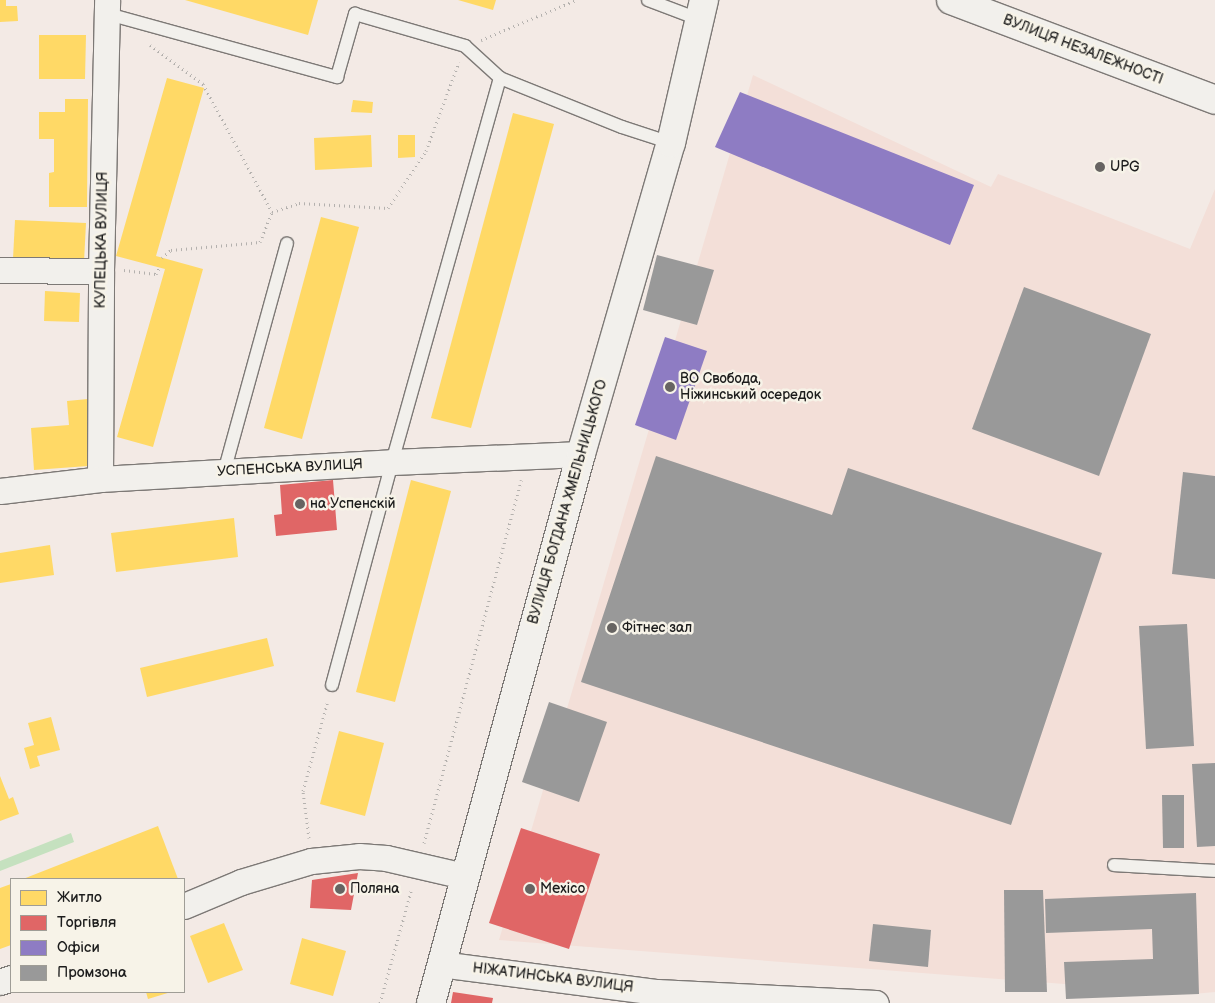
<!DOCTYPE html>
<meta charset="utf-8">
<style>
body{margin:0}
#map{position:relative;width:1215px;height:1003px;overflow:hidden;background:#f3eae5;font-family:"Balsamiq Sans",sans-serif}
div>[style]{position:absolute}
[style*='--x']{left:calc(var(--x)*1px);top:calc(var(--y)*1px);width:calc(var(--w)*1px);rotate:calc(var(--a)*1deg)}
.built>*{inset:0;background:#f3dfd8}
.green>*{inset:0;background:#c5e1bf}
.homes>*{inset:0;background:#ffd966}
.shops>*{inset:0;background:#e06666}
.offices>*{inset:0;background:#8e7cc3}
.industry>*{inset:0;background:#999}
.path>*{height:3px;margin-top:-1.5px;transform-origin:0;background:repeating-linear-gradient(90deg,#b4b1ae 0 1px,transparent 0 5px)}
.roads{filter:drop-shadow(1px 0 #7d7976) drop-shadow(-1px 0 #7d7976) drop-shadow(0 1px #7d7976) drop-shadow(0 -1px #7d7976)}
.service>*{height:12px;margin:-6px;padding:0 6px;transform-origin:6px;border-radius:6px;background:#f2f0ec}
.minor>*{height:25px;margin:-12.5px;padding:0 12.5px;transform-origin:12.5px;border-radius:12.5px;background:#f2f0ec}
.tertiary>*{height:28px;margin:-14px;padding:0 14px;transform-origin:14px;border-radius:14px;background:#f2f0ec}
.dots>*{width:14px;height:14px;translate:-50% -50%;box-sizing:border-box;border:2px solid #f7f3e8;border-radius:50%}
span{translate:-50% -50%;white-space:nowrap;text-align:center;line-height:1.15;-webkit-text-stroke:5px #f7f3e8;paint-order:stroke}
.street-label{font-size:14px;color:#1c1c1c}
.poi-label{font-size:14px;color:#1c1c1c}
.left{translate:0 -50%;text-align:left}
.legend{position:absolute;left:10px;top:878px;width:175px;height:115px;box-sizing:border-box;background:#f7f3e8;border:1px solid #9f9d96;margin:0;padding:6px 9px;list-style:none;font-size:15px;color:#1c1c1c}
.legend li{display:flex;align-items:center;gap:10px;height:25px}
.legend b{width:25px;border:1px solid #9f9d96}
</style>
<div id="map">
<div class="built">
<i style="clip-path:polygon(753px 75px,991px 187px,998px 174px,1190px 249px,1215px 189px,1215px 992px,1193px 994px,499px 940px)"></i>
</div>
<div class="green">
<i style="clip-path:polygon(71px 833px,74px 842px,0 871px,0 861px)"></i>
</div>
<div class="homes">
<i style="clip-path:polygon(0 0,6px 0,6px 6px,17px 6px,18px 21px,0 22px)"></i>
<i style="clip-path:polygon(185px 0,318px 0,308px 35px)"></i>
<i style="clip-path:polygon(458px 0,496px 0,493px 10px)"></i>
<i style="clip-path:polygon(39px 35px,86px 35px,85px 79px,39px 79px)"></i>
<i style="clip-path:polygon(167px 78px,204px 88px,156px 256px,203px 269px,153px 447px,117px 437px,165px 269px,116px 256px)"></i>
<i style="clip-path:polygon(65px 99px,88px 99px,87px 207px,49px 207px,49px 173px,54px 172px,54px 139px,39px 139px,39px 112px,65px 112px)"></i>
<i style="clip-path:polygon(353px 100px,373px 102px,372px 113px,351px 112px)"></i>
<i style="clip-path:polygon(513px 113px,554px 124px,471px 428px,431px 418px)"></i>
<i style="clip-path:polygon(371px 135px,372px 167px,315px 170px,314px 138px)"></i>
<i style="clip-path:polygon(398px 135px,415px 135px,415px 157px,398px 158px)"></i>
<i style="clip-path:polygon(321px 217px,359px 227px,302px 439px,264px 428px)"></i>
<i style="clip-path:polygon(15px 220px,86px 223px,84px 262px,13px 259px)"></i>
<i style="clip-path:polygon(45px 291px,80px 293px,79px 322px,44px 321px)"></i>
<i style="clip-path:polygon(88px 399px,88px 466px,34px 470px,31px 428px,69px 425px,67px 401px)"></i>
<i style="clip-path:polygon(411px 480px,451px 491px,395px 702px,356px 692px)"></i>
<i style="clip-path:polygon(234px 518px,238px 557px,116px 572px,111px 533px)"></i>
<i style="clip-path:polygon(50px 545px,54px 575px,0 583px,0 553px)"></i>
<i style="clip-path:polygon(267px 638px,274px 666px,147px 697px,140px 668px)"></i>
<i style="clip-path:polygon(51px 717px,60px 750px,37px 756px,40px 766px,30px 769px,24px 748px,34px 745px,28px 723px)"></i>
<i style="clip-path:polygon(339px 731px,384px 743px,365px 816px,320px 804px)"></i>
<i style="clip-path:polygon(0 776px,9px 799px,13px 797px,19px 814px,0 821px)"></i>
<i style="clip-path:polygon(158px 826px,178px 879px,23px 879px)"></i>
<i style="clip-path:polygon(11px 884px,11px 945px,0 949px,0 888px)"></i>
<i style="clip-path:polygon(224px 923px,243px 970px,208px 983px,190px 936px)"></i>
<i style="clip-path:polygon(302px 938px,346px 951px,333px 996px,290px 984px)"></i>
<i style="clip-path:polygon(146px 992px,171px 992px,148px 999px)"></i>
</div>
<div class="shops">
<i style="clip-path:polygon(333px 480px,337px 530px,276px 536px,274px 515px,282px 514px,280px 485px)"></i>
<i style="clip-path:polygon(521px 828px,600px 854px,569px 949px,489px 923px)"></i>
<i style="clip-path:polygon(358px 873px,351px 910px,310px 908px,312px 880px)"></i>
<i style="clip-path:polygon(453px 992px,493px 998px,492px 1003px,451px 1003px)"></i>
</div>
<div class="offices">
<i style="clip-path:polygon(740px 92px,974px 185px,950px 245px,715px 147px)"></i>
<i style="clip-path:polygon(665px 337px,707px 351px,676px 440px,635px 425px)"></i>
</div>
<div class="industry">
<i style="clip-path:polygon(657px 255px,714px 270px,697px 325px,643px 310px)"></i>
<i style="clip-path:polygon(1024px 287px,1151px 334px,1099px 476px,972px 429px)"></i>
<i style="clip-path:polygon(656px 456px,832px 515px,848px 468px,1102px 553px,1011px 825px,581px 682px)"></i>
<i style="clip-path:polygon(1183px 472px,1215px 476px,1215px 579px,1172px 574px)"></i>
<i style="clip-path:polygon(1187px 624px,1194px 746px,1146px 749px,1139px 626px)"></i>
<i style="clip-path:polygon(549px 702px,607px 722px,579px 802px,522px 782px)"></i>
<i style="clip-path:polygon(1215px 763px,1215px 846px,1197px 847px,1192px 764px)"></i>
<i style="clip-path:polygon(1162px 795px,1184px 795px,1184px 848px,1163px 848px)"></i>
<i style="clip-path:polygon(1004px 890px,1043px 890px,1047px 992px,1005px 992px)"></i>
<i style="clip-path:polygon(1196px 893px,1199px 994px,1066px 999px,1064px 962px,1153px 959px,1152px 929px,1046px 933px,1045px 899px)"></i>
<i style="clip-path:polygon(873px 924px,931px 930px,928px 967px,869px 961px)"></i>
</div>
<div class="path">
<i style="--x:481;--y:40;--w:103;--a:-22.8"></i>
<i style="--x:150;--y:45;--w:66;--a:36.3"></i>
<i style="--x:203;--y:84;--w:145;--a:61.7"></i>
<i style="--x:162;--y:258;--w:12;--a:-42"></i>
<i style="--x:171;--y:250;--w:89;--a:-5.1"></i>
<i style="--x:260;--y:242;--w:32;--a:-68"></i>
<i style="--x:272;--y:212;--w:28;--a:-18"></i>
<i style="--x:299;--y:203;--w:89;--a:3.2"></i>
<i style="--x:388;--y:208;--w:69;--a:-56.3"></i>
<i style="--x:426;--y:151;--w:95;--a:-69.7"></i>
<i style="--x:124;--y:270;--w:32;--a:7"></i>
<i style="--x:156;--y:274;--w:7;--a:-63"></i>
<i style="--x:309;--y:838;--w:47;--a:-97.3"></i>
<i style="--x:303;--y:791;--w:94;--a:-74.6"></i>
<i style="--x:424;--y:843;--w:376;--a:-75"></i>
<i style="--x:380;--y:1003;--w:119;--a:-74.5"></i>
</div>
<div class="roads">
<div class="service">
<i style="--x:648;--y:0;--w:53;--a:20.8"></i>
<i style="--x:108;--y:14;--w:238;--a:15.4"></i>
<i style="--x:337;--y:77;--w:66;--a:-74.1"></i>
<i style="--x:355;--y:14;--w:115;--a:16.2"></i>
<i style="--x:465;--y:46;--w:47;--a:42.4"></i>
<i style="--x:500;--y:78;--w:131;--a:21.9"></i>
<i style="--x:622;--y:127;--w:52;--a:18.1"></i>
<i style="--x:224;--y:472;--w:237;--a:-74.6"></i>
<i style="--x:332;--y:685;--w:231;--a:-74.9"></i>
<i style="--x:392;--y:462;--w:399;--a:-74.3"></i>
<i style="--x:1114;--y:865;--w:101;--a:3.4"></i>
</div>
<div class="minor">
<i style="--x:0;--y:270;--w:101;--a:0.6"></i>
<i style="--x:100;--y:479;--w:208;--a:-89.7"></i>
<i style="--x:101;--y:271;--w:271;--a:-88.7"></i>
<i style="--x:0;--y:491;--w:101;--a:-6.8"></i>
<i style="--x:100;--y:479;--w:292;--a:-3.3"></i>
<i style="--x:392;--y:462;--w:189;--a:-2.4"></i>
<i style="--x:184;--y:906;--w:62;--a:-22.8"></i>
<i style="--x:241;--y:882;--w:73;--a:-16.7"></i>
<i style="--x:311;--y:861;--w:48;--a:-5.9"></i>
<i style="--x:359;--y:856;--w:27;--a:4"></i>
<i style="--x:386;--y:858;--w:80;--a:13"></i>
<i style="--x:440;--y:964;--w:219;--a:7.4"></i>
<i style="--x:657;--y:992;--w:219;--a:2.9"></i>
<i style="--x:0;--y:982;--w:12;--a:-20"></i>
</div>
<div class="tertiary">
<i style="--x:951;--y:0;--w:282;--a:20.7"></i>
<i style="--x:431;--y:1003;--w:569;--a:-74.72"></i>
<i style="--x:581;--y:454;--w:324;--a:-73.9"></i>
<i style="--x:671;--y:143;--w:147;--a:-77"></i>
</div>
</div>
<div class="dots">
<i style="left:1100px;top:167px;background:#676462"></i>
<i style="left:670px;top:387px;background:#676462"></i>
<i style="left:300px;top:504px;background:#676462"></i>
<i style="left:612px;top:628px;background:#676462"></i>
<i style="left:340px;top:889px;background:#676462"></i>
<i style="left:530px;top:889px;background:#676462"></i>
</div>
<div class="street-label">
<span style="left:1083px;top:50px;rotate:21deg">ВУЛИЦЯ НЕЗАЛЕЖНОСТІ</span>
<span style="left:102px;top:240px;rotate:-89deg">КУПЕЦЬКА ВУЛИЦЯ</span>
<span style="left:290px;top:468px;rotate:-3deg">УСПЕНСЬКА ВУЛИЦЯ</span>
<span style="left:568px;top:502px;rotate:-74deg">ВУЛИЦЯ БОГДАНА ХМЕЛЬНИЦЬКОГО</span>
<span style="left:553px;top:978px;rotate:7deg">НІЖАТИНСЬКА ВУЛИЦЯ</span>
</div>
<div class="poi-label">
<span class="left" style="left:1110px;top:167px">UPG</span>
<span class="left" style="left:680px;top:387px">ВО Свобода,<br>Ніжинський осередок</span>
<span class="left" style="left:310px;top:504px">на Успенскій</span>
<span class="left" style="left:622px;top:628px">Фітнес зал</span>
<span class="left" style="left:350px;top:889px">Поляна</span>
<span class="left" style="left:540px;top:889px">Mexico</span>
</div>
<ul class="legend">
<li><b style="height:14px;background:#ffd966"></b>Житло</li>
<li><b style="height:14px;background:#e06666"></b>Торгівля</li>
<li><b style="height:14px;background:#8e7cc3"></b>Офіси</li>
<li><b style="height:14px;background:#999"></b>Промзона</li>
</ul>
</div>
